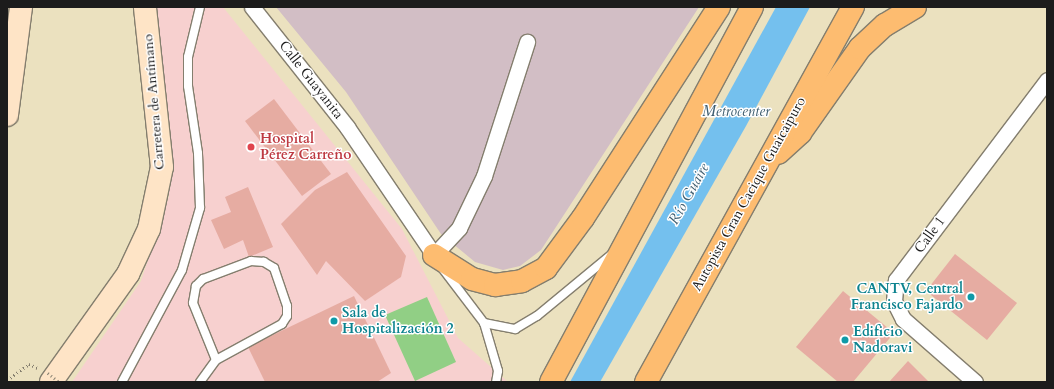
<!DOCTYPE html>
<meta charset="utf-8">
<style>
body{margin:0}
#map{position:relative;width:1054px;height:389px;overflow:hidden;background:#ebe1bf;font-family:Cardo,serif}
div>[style]{position:absolute}
[style*='--x']{left:calc(var(--x)*1px);top:calc(var(--y)*1px);width:calc(var(--w)*1px);rotate:calc(var(--a)*1deg)}
.built>*{inset:0;background:#f7d0cf}
.industrial>*{inset:0;background:#d2bec5}
.green>*{inset:0;background:#91cf85}
.water>*{inset:0;background:#74c0ee}
.building>*{inset:0;background:#e6aca2}
.path>*{height:2.5px;margin-top:-1.25px;transform-origin:0;background:repeating-linear-gradient(90deg,#847e6e 0 1px,transparent 0 4px)}
.roads{filter:drop-shadow(1px 0 #847e6e) drop-shadow(-1px 0 #847e6e) drop-shadow(0 1px #847e6e) drop-shadow(0 -1px #847e6e)}
.lane>*{height:8px;margin:-4px;padding:0 4px;transform-origin:4px;border-radius:4px;background:#fff}
.street>*{height:15px;margin:-7.5px;padding:0 7.5px;transform-origin:7.5px;border-radius:7.5px;background:#fff}
.secondary>*{height:22px;margin:-11px;padding:0 11px;transform-origin:11px;border-radius:11px;background:#fee4c6}
.highway>*{height:22px;margin:-11px;padding:0 11px;transform-origin:11px;border-radius:11px;background:#fdbc70}
.path-bridge>*{height:2.5px;margin-top:-1.25px;transform-origin:0;background:repeating-linear-gradient(90deg,#847e6e 0 1px,transparent 0 4px)}
.dots>*{width:11px;height:11px;translate:-50% -50%;box-sizing:border-box;border:2px solid #fff;border-radius:50%}
span{translate:-50% -50%;white-space:nowrap;text-align:center;line-height:1.15;-webkit-text-stroke:3px #fff;paint-order:stroke}
.street-label{font-size:14px;color:#1c1c1c}
.health-label{font-size:14px;color:#be3a42;font-weight:700}
.left{translate:0 -50%;text-align:left}
.culture-label{font-size:14px;color:#0d838f;font-weight:700}
.right{translate:-100% -50%;text-align:right}
.water-label{font-size:15px;color:#3f5e70;font-style:italic}
.frame{position:absolute;inset:0;border:8px solid #1c1c1c;pointer-events:none}
</style>
<div id="map">
<div class="built">
<i style="clip-path:polygon(151px 7px,223px 7px,402px 229px,458px 338px,508px 382px,72px 382px,141px 281px,169px 196px)"></i>
</div>
<div class="industrial">
<i style="clip-path:polygon(276px 7px,699px 7px,541px 250px,520px 266px,503px 270px,475px 262px,441px 234px,346px 92px)"></i>
</div>
<div class="green">
<i style="clip-path:polygon(427px 297px,456px 362px,415px 381px,385px 315px)"></i>
</div>
<div class="water">
<i style="clip-path:polygon(776px 7px,810px 7px,746px 126px,600px 382px,570px 382px)"></i>
</div>
<div class="building">
<i style="clip-path:polygon(274px 99px,331px 174px,302px 196px,245px 121px)"></i>
<i style="clip-path:polygon(347px 172px,406px 256px,401px 277px,365px 301px,326px 261px,317px 275px,281px 224px,315px 190px)"></i>
<i style="clip-path:polygon(248px 187px,273px 247px,249px 257px,243px 240px,224px 249px,211px 220px,231px 212px,225px 197px)"></i>
<i style="clip-path:polygon(955px 254px,1017px 303px,987px 340px,926px 291px)"></i>
<i style="clip-path:polygon(843px 291px,894px 333px,853px 382px,838px 382px,796px 347px)"></i>
<i style="clip-path:polygon(354px 296px,391px 373px,377px 382px,265px 382px,248px 347px)"></i>
<i style="clip-path:polygon(908px 361px,929px 382px,889px 382px)"></i>
</div>
<div class="path">
<i style="--x:7;--y:380;--w:27;--a:-36"></i>
<i style="--x:29;--y:364;--w:10;--a:24"></i>
</div>
<div class="roads">
<div class="lane">
<i style="--x:443;--y:269;--w:68;--a:52.8"></i>
<i style="--x:484;--y:323;--w:50;--a:73.7"></i>
<i style="--x:498;--y:371;--w:11;--a:100"></i>
<i style="--x:484;--y:323;--w:32;--a:11"></i>
<i style="--x:515;--y:329;--w:26;--a:-31"></i>
<i style="--x:537;--y:316;--w:96;--a:-39.5"></i>
<i style="--x:122;--y:382;--w:127;--a:-61.8"></i>
<i style="--x:182;--y:270;--w:65;--a:-73.8"></i>
<i style="--x:200;--y:208;--w:55;--a:-92.1"></i>
<i style="--x:198;--y:153;--w:68;--a:-98.5"></i>
<i style="--x:188;--y:86;--w:29;--a:-90"></i>
<i style="--x:188;--y:57;--w:51;--a:-76.5"></i>
<i style="--x:200;--y:382;--w:27;--a:-54"></i>
<i style="--x:216;--y:360;--w:75;--a:-28.6"></i>
<i style="--x:282;--y:324;--w:9;--a:-58"></i>
<i style="--x:287;--y:316;--w:10;--a:-90"></i>
<i style="--x:287;--y:306;--w:40;--a:-108.9"></i>
<i style="--x:274;--y:268;--w:12;--a:-149"></i>
<i style="--x:264;--y:262;--w:13;--a:-176"></i>
<i style="--x:251;--y:261;--w:51;--a:159.4"></i>
<i style="--x:203;--y:279;--w:10;--a:135"></i>
<i style="--x:196;--y:286;--w:17;--a:100"></i>
<i style="--x:193;--y:303;--w:61;--a:68"></i>
</div>
<div class="street">
<i style="--x:252;--y:7;--w:153;--a:51.6"></i>
<i style="--x:347;--y:127;--w:155;--a:55.8"></i>
<i style="--x:434;--y:255;--w:37;--a:-47"></i>
<i style="--x:459;--y:228;--w:58;--a:-64.3"></i>
<i style="--x:484;--y:176;--w:141;--a:-72.2"></i>
<i style="--x:975;--y:382;--w:96;--a:-138.8"></i>
<i style="--x:903;--y:319;--w:20;--a:-117"></i>
<i style="--x:894;--y:301;--w:21;--a:-85"></i>
<i style="--x:896;--y:280;--w:251;--a:-52.9"></i>
</div>
<div class="secondary">
<i style="--x:7;--y:115;--w:109;--a:-82.6"></i>
<i style="--x:51;--y:382;--w:133;--a:-54.5"></i>
<i style="--x:128;--y:274;--w:50;--a:-65"></i>
<i style="--x:149;--y:229;--w:63;--a:-78.2"></i>
<i style="--x:162;--y:167;--w:161;--a:-96.1"></i>
</div>
<div class="highway">
<i style="--x:778;--y:153;--w:30;--a:-42"></i>
<i style="--x:800;--y:133;--w:104;--a:-54.8"></i>
<i style="--x:860;--y:48;--w:34;--a:-43"></i>
<i style="--x:885;--y:25;--w:35;--a:-31"></i>
<i style="--x:434;--y:255;--w:45;--a:32.3"></i>
<i style="--x:472;--y:279;--w:24;--a:15"></i>
<i style="--x:495;--y:285;--w:27;--a:-8"></i>
<i style="--x:522;--y:281;--w:27;--a:-28"></i>
<i style="--x:546;--y:268;--w:62;--a:-53.5"></i>
<i style="--x:583;--y:218;--w:251;--a:-57.2"></i>
<i style="--x:551;--y:382;--w:425;--a:-61.8"></i>
<i style="--x:646;--y:382;--w:428;--a:-61.1"></i>
</div>
</div>
<div class="path-bridge">
<i style="--x:48;--y:373;--w:14;--a:39"></i>
</div>
<div class="dots">
<i style="left:251px;top:147px;background:#e0444e"></i>
<i style="left:971px;top:297px;background:#0f9aa8"></i>
<i style="left:334px;top:321px;background:#0f9aa8"></i>
<i style="left:845px;top:340px;background:#0f9aa8"></i>
</div>
<div class="street-label">
<span style="left:311px;top:80px;rotate:52deg">Calle Guayanita</span>
<span style="left:154px;top:102px;rotate:-95deg">Carretera de Antímano</span>
<span style="left:749px;top:194px;rotate:-61deg">Autopista Gran Cacique Guaicaipuro</span>
<span style="left:930px;top:235px;rotate:-54deg">Calle 1</span>
</div>
<div class="health-label">
<span class="left" style="left:260px;top:147px">Hospital<br>Pérez Carreño</span>
</div>
<div class="culture-label">
<span class="right" style="left:963px;top:297px">CANTV, Central<br>Francisco Fajardo</span>
<span class="left" style="left:342px;top:321px">Sala de<br>Hospitalización 2</span>
<span class="left" style="left:853px;top:340px">Edificio<br>Nadoravi</span>
</div>
<div class="water-label">
<span style="left:736px;top:112px">Metrocenter</span>
<span style="left:689px;top:194px;rotate:-61deg">Río Guaire</span>
</div>
<div class="frame"></div>
</div>
